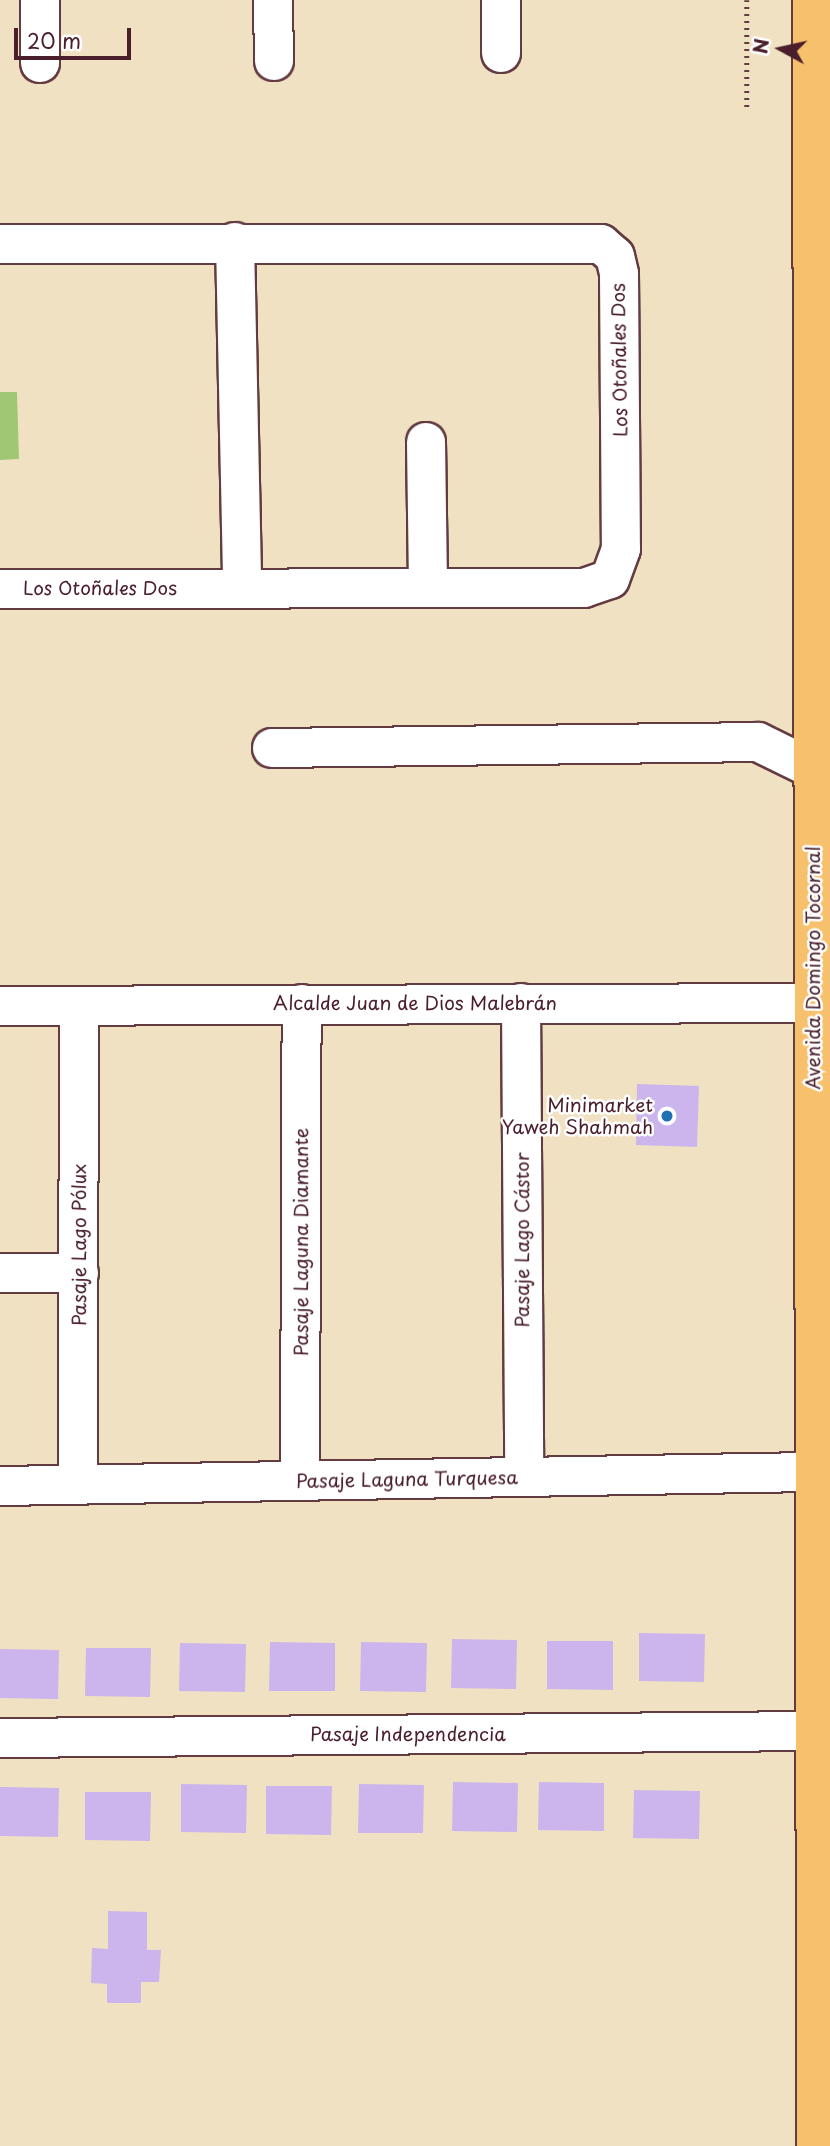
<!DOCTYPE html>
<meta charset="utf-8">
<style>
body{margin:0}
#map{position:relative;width:830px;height:2146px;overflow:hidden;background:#f1e1c3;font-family:"Playpen Sans",sans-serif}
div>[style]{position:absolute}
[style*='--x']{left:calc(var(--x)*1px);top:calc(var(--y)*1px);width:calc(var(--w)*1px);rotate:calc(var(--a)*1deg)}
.green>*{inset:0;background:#a0c874}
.building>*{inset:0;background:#cbb5ec}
.path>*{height:4.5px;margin-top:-2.25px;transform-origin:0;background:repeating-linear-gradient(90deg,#633c42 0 2px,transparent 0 7px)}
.roads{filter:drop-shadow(2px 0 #633c42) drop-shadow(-2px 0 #633c42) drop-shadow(0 2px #633c42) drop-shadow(0 -2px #633c42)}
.minor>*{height:38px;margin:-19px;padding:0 19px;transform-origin:19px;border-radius:19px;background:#fff}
.major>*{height:38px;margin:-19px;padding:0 19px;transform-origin:19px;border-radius:19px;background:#f7c06c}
.dots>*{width:19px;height:19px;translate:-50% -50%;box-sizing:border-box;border:4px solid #fff;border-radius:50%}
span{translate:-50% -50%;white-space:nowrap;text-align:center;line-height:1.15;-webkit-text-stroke:5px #fff;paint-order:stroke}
.street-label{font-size:19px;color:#4a1f2b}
.poi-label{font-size:19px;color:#4a1f2b}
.right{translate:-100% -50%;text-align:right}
.north{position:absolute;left:746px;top:14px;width:70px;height:70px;-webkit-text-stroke:5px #fff;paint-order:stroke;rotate:278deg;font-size:19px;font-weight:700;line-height:28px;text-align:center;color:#4a1f2b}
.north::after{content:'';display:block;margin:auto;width:24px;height:32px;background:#4a1f2b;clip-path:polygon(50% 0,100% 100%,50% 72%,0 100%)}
.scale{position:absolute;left:14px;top:28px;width:117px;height:32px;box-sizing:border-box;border:4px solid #4a1f2b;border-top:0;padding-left:9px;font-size:21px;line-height:24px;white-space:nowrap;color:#4a1f2b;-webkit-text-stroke:5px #fff;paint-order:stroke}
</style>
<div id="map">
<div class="green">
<i style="clip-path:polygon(0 392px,17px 392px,19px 459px,0 460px)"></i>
</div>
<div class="building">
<i style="clip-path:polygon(637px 1084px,699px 1086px,697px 1147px,636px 1145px)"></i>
<i style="clip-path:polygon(639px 1633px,705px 1634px,704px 1682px,639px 1681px)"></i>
<i style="clip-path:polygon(452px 1639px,517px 1640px,516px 1689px,451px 1688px)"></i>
<i style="clip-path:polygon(547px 1641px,613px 1641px,613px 1690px,547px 1689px)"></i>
<i style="clip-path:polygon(270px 1642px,335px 1643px,335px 1691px,269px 1691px)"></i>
<i style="clip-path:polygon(361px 1642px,427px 1643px,426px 1692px,360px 1691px)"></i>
<i style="clip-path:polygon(180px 1643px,246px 1644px,245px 1692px,179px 1691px)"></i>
<i style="clip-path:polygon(86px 1648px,151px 1648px,150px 1697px,85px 1696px)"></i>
<i style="clip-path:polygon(0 1649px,59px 1650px,58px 1699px,0 1698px)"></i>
<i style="clip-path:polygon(453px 1782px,518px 1783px,517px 1832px,452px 1831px)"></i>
<i style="clip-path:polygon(539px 1782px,604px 1783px,604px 1831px,538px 1830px)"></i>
<i style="clip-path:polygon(181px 1784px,247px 1785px,246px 1833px,181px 1832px)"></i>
<i style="clip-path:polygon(359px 1784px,424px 1785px,423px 1833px,358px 1833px)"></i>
<i style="clip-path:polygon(266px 1786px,332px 1786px,331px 1835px,266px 1834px)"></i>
<i style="clip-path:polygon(0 1787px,59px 1788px,58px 1837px,0 1836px)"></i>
<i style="clip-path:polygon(634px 1790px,700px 1791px,699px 1839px,633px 1838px)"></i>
<i style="clip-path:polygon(85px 1792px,151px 1792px,150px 1841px,85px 1840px)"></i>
<i style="clip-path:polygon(108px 1911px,147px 1912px,147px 1950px,161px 1950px,159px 1982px,141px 1982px,141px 2003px,107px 2003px,107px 1984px,91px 1983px,92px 1948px,108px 1949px)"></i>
</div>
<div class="path">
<i style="--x:747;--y:0;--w:110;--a:90"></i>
</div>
<div class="roads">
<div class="minor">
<i style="--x:40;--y:0;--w:63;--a:90"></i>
<i style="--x:273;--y:0;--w:61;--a:89.1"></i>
<i style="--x:501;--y:0;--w:53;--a:90"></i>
<i style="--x:235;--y:242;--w:346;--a:88.8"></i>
<i style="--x:0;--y:244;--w:601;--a:0"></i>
<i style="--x:601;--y:244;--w:18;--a:41"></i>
<i style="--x:615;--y:256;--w:18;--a:77"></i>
<i style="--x:619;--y:274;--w:275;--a:89.6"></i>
<i style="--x:621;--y:549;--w:32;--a:110"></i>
<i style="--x:610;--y:579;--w:28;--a:161"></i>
<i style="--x:584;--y:588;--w:584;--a:179.9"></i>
<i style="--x:426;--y:442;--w:145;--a:89.2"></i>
<i style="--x:272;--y:748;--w:486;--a:-0.7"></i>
<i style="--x:758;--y:742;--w:61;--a:26.1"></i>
<i style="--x:521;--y:1003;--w:474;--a:89.6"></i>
<i style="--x:0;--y:1006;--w:830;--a:-0.21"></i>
<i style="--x:0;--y:1273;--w:79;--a:0"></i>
<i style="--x:300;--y:1481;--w:477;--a:-89.8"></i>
<i style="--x:78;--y:1484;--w:478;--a:-89.9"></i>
<i style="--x:0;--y:1486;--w:814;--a:-0.99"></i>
<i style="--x:0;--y:1738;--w:815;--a:-0.49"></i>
</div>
<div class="major">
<i style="--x:812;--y:0;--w:2146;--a:89.89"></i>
</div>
</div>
<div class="dots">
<i style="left:667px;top:1116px;background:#1f6fb2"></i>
</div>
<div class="street-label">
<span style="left:619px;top:360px;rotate:-91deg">Los Otoñales Dos</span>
<span style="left:100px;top:588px">Los Otoñales Dos</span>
<span style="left:813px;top:968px;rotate:-90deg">Avenida Domingo Tocornal</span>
<span style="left:415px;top:1003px">Alcalde Juan de Dios Malebrán</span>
<span style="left:522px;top:1240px;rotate:-90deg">Pasaje Lago Cástor</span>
<span style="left:301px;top:1242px;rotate:-90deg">Pasaje Laguna Diamante</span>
<span style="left:79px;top:1245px;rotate:-90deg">Pasaje Lago Pólux</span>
<span style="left:407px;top:1479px;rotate:-1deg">Pasaje Laguna Turquesa</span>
<span style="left:408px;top:1734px">Pasaje Independencia</span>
</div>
<div class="poi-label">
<span class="right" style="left:653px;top:1116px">Minimarket<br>Yaweh Shahmah</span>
</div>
<div class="north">N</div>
<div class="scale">20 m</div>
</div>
